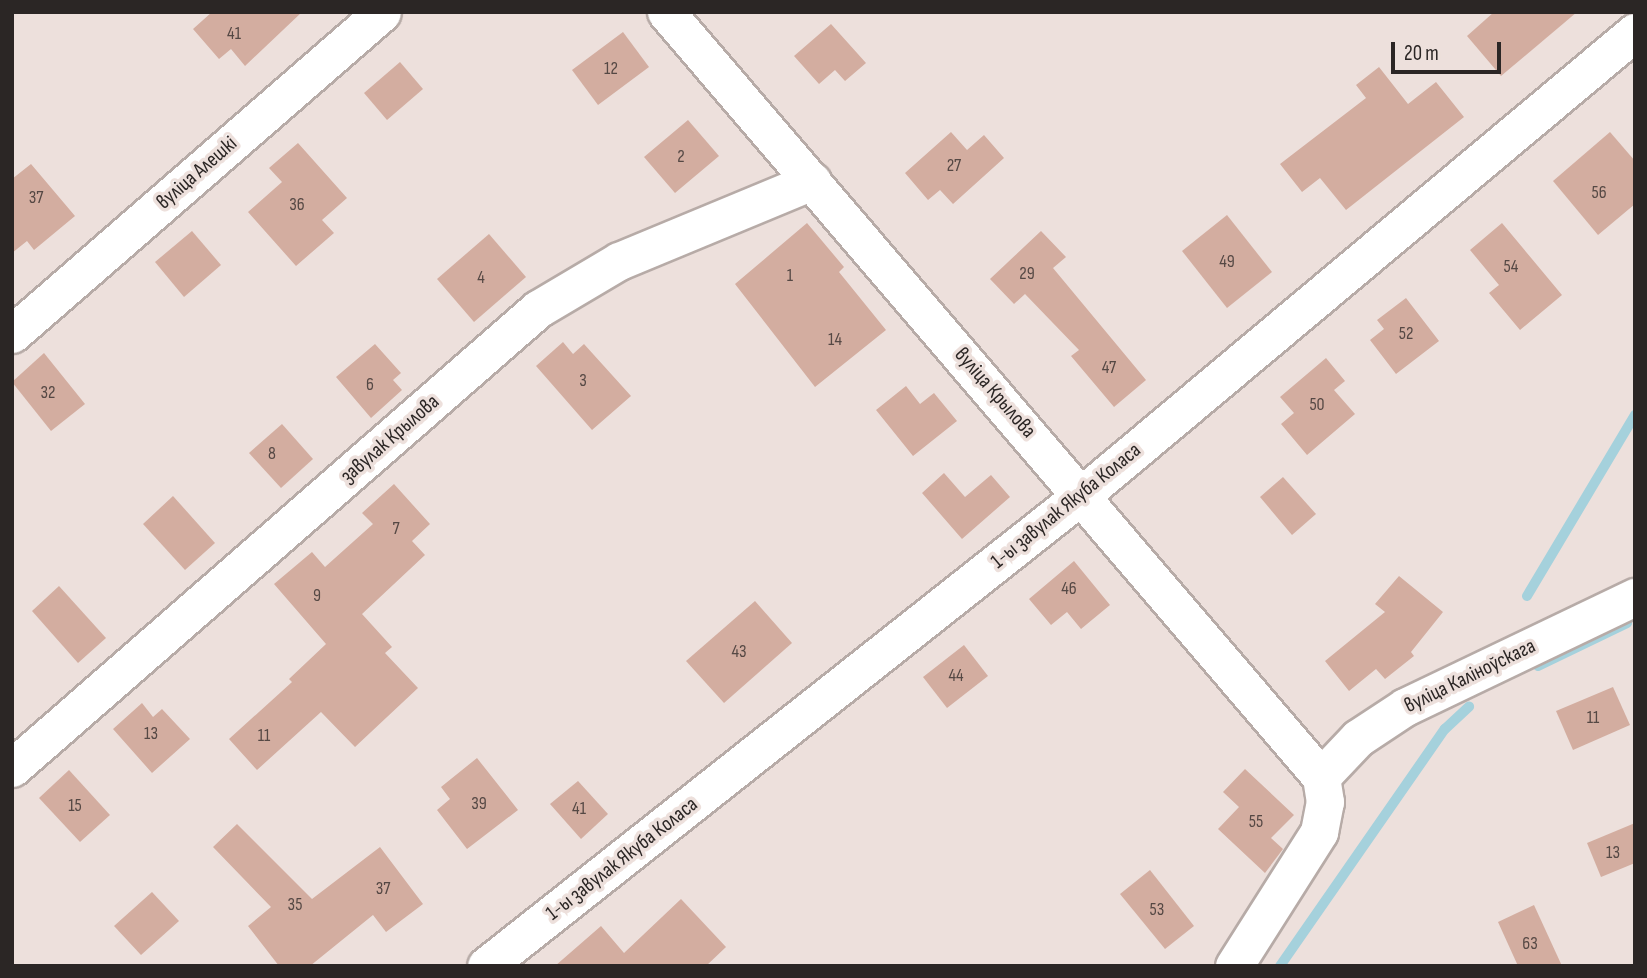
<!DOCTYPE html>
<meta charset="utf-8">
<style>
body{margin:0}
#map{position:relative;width:1647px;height:978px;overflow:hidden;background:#ede0dc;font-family:"Sofia Sans Condensed",sans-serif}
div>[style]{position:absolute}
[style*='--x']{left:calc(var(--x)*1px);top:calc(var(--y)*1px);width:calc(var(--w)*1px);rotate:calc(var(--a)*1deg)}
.stream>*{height:10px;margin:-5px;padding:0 5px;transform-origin:5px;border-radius:5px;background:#a5d1dc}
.building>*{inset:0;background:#d3ada0}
.roads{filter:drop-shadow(2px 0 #b7aba7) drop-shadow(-2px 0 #b7aba7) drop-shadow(0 2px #b7aba7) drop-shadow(0 -2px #b7aba7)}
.minor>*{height:37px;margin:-18.5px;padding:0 18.5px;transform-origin:18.5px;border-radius:18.5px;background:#fff}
span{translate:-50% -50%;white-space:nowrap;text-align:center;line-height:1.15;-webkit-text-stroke:7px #ede0dc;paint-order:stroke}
.number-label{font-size:18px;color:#554844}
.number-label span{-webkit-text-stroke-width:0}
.street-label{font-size:21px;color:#2b2625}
.frame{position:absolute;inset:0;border:14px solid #2b2625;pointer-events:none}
.scale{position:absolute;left:1391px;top:42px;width:110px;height:32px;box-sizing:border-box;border:4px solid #2b2625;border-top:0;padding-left:9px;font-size:21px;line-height:24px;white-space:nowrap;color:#2b2625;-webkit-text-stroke:5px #ede0dc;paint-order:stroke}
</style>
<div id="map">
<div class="stream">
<i style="--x:1527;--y:596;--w:211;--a:-59.2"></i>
<i style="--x:1538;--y:666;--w:99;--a:-25.8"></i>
<i style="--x:1280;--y:966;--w:289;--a:-55.2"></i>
<i style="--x:1445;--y:729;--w:33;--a:-43"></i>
</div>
<div class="building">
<i style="clip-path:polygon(212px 12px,302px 12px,245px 66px,231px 49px,219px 59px,193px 29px)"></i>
<i style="clip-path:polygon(1494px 12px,1577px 12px,1501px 76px,1467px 36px)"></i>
<i style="clip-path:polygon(831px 24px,866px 63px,845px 81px,835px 70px,819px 84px,794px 56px)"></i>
<i style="clip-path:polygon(623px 32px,649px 67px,598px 105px,572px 70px)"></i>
<i style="clip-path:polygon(400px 62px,423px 89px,387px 120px,364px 93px)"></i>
<i style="clip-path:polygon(1379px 67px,1408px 104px,1436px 82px,1464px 117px,1346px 210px,1320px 178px,1302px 192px,1280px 164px,1366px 98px,1356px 85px)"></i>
<i style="clip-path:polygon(688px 120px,719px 156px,675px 193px,644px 157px)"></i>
<i style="clip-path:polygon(951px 132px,967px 150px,984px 135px,1004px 158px,953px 204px,940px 190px,928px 200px,905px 173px)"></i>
<i style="clip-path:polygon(1610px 132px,1635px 161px,1635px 204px,1598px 235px,1553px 181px)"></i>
<i style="clip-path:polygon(298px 143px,347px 198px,322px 220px,334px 233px,296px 266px,248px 212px,282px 182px,269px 168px)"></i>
<i style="clip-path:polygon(31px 164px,75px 216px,34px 250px,27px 241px,12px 253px,12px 179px)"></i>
<i style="clip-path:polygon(1227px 215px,1272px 272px,1227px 308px,1182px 251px)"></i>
<i style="clip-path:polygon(807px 223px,844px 267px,839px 272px,886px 330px,815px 387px,735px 284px)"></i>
<i style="clip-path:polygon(1502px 223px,1562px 295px,1520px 330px,1489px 293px,1499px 285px,1470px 250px)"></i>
<i style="clip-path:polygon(192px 231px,221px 265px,184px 297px,155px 262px)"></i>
<i style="clip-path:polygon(1041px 231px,1066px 257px,1053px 268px,1146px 380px,1114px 407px,1071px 356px,1079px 350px,1025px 294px,1014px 304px,990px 279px)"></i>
<i style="clip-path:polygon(489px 234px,526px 277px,474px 322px,437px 279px)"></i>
<i style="clip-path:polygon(1406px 298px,1439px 341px,1396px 374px,1370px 340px,1384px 329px,1377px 320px)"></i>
<i style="clip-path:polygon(563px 342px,573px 354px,584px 344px,631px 396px,592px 430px,536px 366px)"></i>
<i style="clip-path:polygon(375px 344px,401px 373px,393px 380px,402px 390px,371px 418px,336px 377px)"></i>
<i style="clip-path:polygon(44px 353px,85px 404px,51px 431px,12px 382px)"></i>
<i style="clip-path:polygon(1326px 358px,1345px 381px,1334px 390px,1355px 414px,1307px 455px,1281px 424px,1294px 413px,1280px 397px)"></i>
<i style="clip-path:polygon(906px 386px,920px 404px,934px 393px,957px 421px,913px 456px,876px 410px)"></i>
<i style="clip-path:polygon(282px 424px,313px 459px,281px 488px,249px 453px)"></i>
<i style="clip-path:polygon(944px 473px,965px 497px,991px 475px,1010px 497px,962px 539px,922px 493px)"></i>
<i style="clip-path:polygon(1283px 477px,1316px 514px,1292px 535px,1260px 497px)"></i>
<i style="clip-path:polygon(394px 484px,430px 524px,412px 541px,425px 555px,362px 614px,392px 647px,385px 653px,418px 688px,355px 747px,321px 712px,257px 770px,229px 739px,292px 682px,289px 679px,326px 644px,274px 584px,312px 552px,325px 567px,373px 524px,362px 513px)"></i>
<i style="clip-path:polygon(173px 496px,215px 543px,185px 570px,143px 524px)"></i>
<i style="clip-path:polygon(1074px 561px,1110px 605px,1081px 629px,1067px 612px,1051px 625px,1029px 599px)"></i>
<i style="clip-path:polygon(1399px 576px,1443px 612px,1411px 652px,1414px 656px,1385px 679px,1376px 669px,1349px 691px,1325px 661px,1385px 612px,1375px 604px)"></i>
<i style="clip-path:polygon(59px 586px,106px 638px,78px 663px,32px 611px)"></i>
<i style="clip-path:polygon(755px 601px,792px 643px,724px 703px,686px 661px)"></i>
<i style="clip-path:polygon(964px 645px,988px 676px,947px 708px,923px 677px)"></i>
<i style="clip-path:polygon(1613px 687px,1630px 725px,1573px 750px,1556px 711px)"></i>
<i style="clip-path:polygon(142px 703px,153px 717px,162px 709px,190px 739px,152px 773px,113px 729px)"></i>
<i style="clip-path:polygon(477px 758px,518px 810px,467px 849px,437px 810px,450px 799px,441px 787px)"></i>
<i style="clip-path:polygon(1245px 769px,1294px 815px,1271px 838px,1283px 849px,1265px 873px,1218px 829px,1239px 807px,1223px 792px)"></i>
<i style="clip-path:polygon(69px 770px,110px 815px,80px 842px,39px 798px)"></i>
<i style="clip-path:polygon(578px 781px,608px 814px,581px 839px,550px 804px)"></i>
<i style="clip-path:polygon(1635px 823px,1635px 863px,1601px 877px,1587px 843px)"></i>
<i style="clip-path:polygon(237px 824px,312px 899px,380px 847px,423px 904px,386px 932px,373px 915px,310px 966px,279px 966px,248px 926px,271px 907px,213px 847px)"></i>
<i style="clip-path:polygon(1150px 870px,1194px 926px,1165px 949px,1120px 894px)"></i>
<i style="clip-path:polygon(152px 892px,179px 921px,141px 955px,114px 926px)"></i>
<i style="clip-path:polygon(681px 899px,726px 947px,706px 966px,555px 966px,601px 926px,624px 953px)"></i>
<i style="clip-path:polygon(1534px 905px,1562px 966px,1518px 966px,1498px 922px)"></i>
</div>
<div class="roads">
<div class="minor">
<i style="--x:666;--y:12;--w:1007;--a:49.43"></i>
<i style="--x:12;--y:334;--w:490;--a:-41"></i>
<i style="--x:12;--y:768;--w:698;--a:-41.11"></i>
<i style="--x:538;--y:309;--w:94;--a:-30.7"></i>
<i style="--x:619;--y:261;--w:209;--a:-22.5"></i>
<i style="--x:1321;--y:777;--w:54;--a:-46.5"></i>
<i style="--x:1358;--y:738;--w:56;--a:-33.4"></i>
<i style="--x:1405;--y:707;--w:255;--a:-25.6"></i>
<i style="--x:486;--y:966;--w:761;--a:-38.33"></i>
<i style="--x:1083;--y:494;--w:720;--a:-39.93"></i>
<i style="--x:1234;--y:966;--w:159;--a:-57.6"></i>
<i style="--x:1319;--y:832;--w:31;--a:-79"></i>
<i style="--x:1325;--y:802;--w:25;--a:-99"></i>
</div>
</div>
<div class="number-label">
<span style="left:234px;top:34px">41</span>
<span style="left:611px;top:69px">12</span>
<span style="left:681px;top:157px">2</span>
<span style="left:954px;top:166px">27</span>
<span style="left:1599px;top:193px">56</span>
<span style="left:36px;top:198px">37</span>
<span style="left:297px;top:205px">36</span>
<span style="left:1227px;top:262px">49</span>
<span style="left:1511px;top:267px">54</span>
<span style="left:1027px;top:274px">29</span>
<span style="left:790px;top:276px">1</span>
<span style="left:481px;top:278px">4</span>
<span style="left:1406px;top:334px">52</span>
<span style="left:835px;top:340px">14</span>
<span style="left:1109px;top:368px">47</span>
<span style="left:583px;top:381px">3</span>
<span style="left:370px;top:385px">6</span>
<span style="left:48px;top:393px">32</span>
<span style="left:1317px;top:405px">50</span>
<span style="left:272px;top:454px">8</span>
<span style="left:396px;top:529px">7</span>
<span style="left:1069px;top:589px">46</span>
<span style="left:317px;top:596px">9</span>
<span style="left:739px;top:652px">43</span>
<span style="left:956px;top:676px">44</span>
<span style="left:1593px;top:718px">11</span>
<span style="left:151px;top:734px">13</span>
<span style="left:264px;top:736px">11</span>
<span style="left:479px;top:804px">39</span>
<span style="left:75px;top:806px">15</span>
<span style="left:579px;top:809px">41</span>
<span style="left:1256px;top:822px">55</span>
<span style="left:1613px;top:853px">13</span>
<span style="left:383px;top:889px">37</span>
<span style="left:295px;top:905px">35</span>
<span style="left:1157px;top:910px">53</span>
<span style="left:1530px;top:944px">63</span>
</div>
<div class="street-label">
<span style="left:197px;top:173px;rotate:-41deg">вуліца Алешкі</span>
<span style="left:995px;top:393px;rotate:49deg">вуліца Крылова</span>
<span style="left:390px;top:439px;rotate:-41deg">завулак Крылова</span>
<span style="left:1066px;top:506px;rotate:-39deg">1-ы завулак Якуба Коласа</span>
<span style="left:1470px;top:676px;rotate:-26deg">вуліца Каліноўскага</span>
<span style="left:622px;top:859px;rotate:-38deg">1-ы завулак Якуба Коласа</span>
</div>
<div class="frame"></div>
<div class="scale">20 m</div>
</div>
